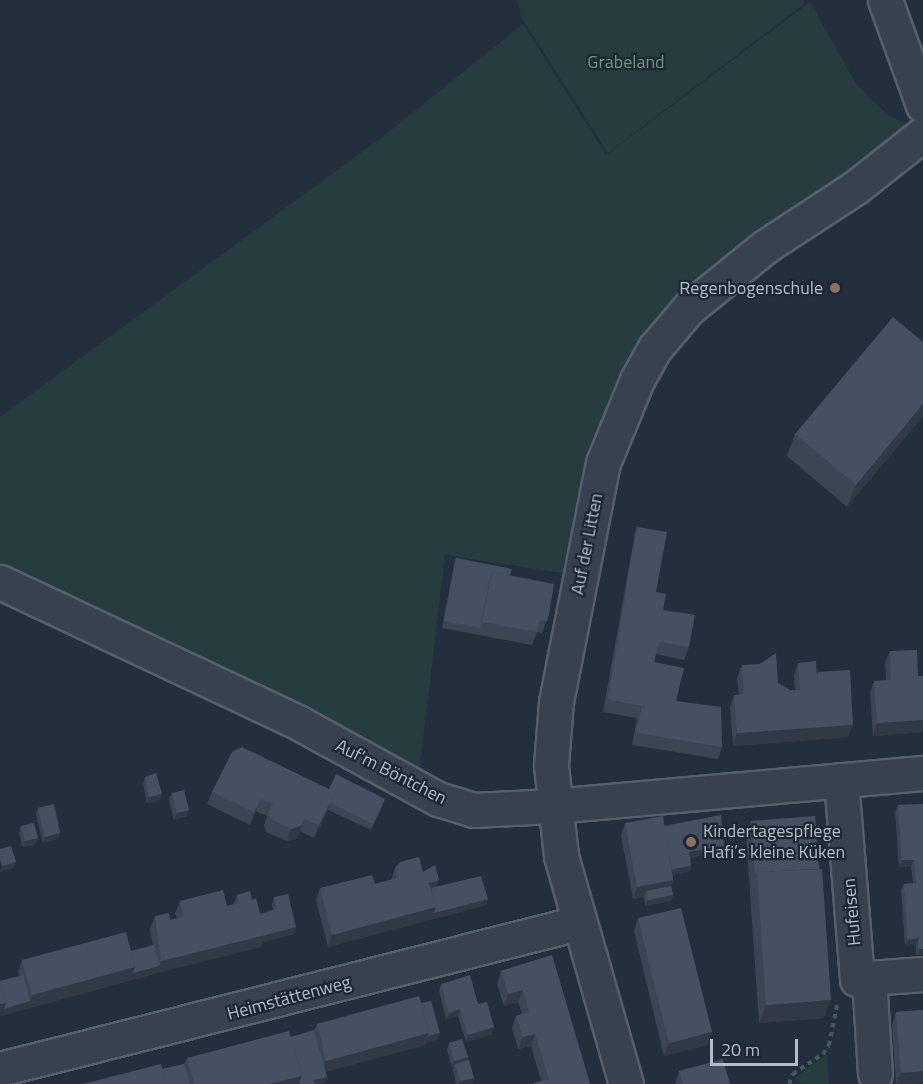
<!DOCTYPE html>
<meta charset="utf-8">
<style>
body{margin:0}
#map{position:relative;width:923px;height:1084px;overflow:hidden;background:#242f3e;font-family:"Titillium Web",sans-serif}
div>[style]{position:absolute}
[style*='--x']{left:calc(var(--x)*1px);top:calc(var(--y)*1px);width:calc(var(--w)*1px);rotate:calc(var(--a)*1deg)}
.green>*{inset:0;background:#263c3f}
.path>*{height:4px;margin-top:-2px;transform-origin:0;background:repeating-linear-gradient(90deg,#44595c 0 4.5px,transparent 0 9px)}
.roads{filter:drop-shadow(2px 0 #565f6c) drop-shadow(-2px 0 #565f6c) drop-shadow(0 2px #565f6c) drop-shadow(0 -2px #565f6c)}
.minor>*{height:33px;margin:-16.5px;padding:0 16.5px;transform-origin:16.5px;border-radius:16.5px;background:#38414e}
.wall>*{inset:0;background:#3b4654}
.shaded-wall>*{inset:0;background:#303945}
.building>*{inset:0;background:#455162}
.dots>*{width:16px;height:16px;translate:-50% -50%;box-sizing:border-box;border:3px solid #1d2633;border-radius:50%}
span{translate:-50% -50%;white-space:nowrap;text-align:center;line-height:1.15;-webkit-text-stroke:4.5px #1d2633;paint-order:stroke}
.park-label{font-size:18px;color:#6b9a76}
.poi-label{font-size:18px;color:#b4bcc9}
.right{translate:-100% -50%;text-align:right}
.left{translate:0 -50%;text-align:left}
.street-label{font-size:18px;color:#b4bcc9}
.scale{position:absolute;left:710px;top:1039px;width:88px;height:27px;box-sizing:border-box;border:3px solid #b4bcc9;border-top:0;padding-left:8px;font-size:18px;line-height:21px;white-space:nowrap;color:#b4bcc9;-webkit-text-stroke:4px #1d2633;paint-order:stroke}
</style>
<div id="map">
<div class="green">
<i style="clip-path:polygon(517px 0,804px 0,803px 5px,608px 153px,523px 20px)"></i>
<i style="clip-path:polygon(810px 2px,856px 84px,888px 115px,908px 125px,624px 379px,576px 575px,445px 555px,419px 774px,0 580px,0 417px,381px 138px,523px 24px,606px 155px)"></i>
<i style="clip-path:polygon(827px 1054px,829px 1084px,804px 1084px,794px 1079px)"></i>
</div>
<div class="path">
<i style="--x:789;--y:1084;--w:11;--a:-68"></i>
<i style="--x:793;--y:1074;--w:36;--a:-34"></i>
<i style="--x:823;--y:1054;--w:11;--a:-56"></i>
<i style="--x:829;--y:1045;--w:41;--a:-78.7"></i>
</div>
<div class="roads">
<div class="minor">
<i style="--x:885;--y:0;--w:112;--a:70.1"></i>
<i style="--x:0;--y:582;--w:331;--a:25.2"></i>
<i style="--x:299;--y:723;--w:158;--a:28.7"></i>
<i style="--x:438;--y:799;--w:37;--a:17"></i>
<i style="--x:473;--y:810;--w:80;--a:-2.9"></i>
<i style="--x:553;--y:806;--w:371;--a:-5.1"></i>
<i style="--x:841;--y:780;--w:200;--a:85.4"></i>
<i style="--x:857;--y:979;--w:66;--a:-4.3"></i>
<i style="--x:869;--y:978;--w:96;--a:86.4"></i>
<i style="--x:0;--y:1069;--w:596;--a:-14.18"></i>
<i style="--x:626;--y:1084;--w:237;--a:-105.9"></i>
<i style="--x:561;--y:856;--w:92;--a:-96.3"></i>
<i style="--x:551;--y:765;--w:63;--a:-85.5"></i>
<i style="--x:556;--y:702;--w:244;--a:-78.9"></i>
<i style="--x:603;--y:463;--w:90;--a:-67.7"></i>
<i style="--x:637;--y:380;--w:37;--a:-61"></i>
<i style="--x:655;--y:348;--w:51;--a:-49.8"></i>
<i style="--x:688;--y:309;--w:100;--a:-38.9"></i>
<i style="--x:766;--y:246;--w:108;--a:-33.2"></i>
<i style="--x:856;--y:187;--w:85;--a:-38.3"></i>
</div>
</div>
<div class="wall">
<i style="clip-path:polygon(923px 342px,847px 507px,787px 456px,795px 434px)"></i>
<i style="clip-path:polygon(637px 527px,656px 592px,663px 610px,689px 647px,684px 660px,656px 654px,654px 662px,676px 701px,722px 747px,718px 759px,632px 745px,637px 718px,603px 712px,635px 533px)"></i>
<i style="clip-path:polygon(456px 558px,510px 575px,549px 614px,542px 633px,537px 632px,532px 645px,442px 628px,454px 564px)"></i>
<i style="clip-path:polygon(890px 651px,918px 676px,923px 676px,923px 732px,873px 736px,870px 693px,874px 681px,886px 680px,885px 663px)"></i>
<i style="clip-path:polygon(798px 663px,817px 675px,848px 737px,733px 746px,730px 707px,734px 695px,739px 695px,737px 678px,742px 665px,778px 683px,790px 690px,795px 690px,794px 675px)"></i>
<i style="clip-path:polygon(145px 777px,160px 800px,147px 803px,143px 784px)"></i>
<i style="clip-path:polygon(329px 789px,383px 805px,371px 830px,328px 810px,314px 838px,300px 831px,297px 839px,287px 841px,266px 832px,264px 825px,267px 816px,256px 811px,250px 825px,207px 804px,212px 792px)"></i>
<i style="clip-path:polygon(172px 793px,189px 810px,187px 816px,174px 820px,169px 799px)"></i>
<i style="clip-path:polygon(923px 804px,923px 955px,916px 955px,916px 944px,905px 945px,901px 890px,904px 884px,913px 883px,911px 866px,899px 867px,895px 812px,898px 805px)"></i>
<i style="clip-path:polygon(38px 808px,58px 839px,43px 843px,36px 814px)"></i>
<i style="clip-path:polygon(751px 821px,824px 1018px,759px 1023px,746px 834px)"></i>
<i style="clip-path:polygon(625px 823px,664px 826px,724px 845px,721px 851px,690px 858px,691px 866px,689px 872px,673px 875px,673px 880px,671px 886px,673px 895px,671px 901px,645px 906px,644px 897px,633px 899px,621px 835px)"></i>
<i style="clip-path:polygon(21px 826px,38px 838px,35px 845px,22px 847px,19px 832px)"></i>
<i style="clip-path:polygon(395px 868px,423px 872px,439px 880px,437px 886px,488px 899px,486px 905px,328px 947px,316px 900px,320px 888px,375px 884px,391px 880px)"></i>
<i style="clip-path:polygon(237px 895px,252px 900px,260px 914px,273px 910px,272px 904px,274px 897px,296px 927px,294px 934px,263px 942px,261px 947px,157px 973px,0 1016px,0 981px,19px 976px,18px 972px,22px 960px,131px 951px,153px 945px,150px 929px,155px 916px,170px 920px,177px 919px,175px 913px,180px 901px,227px 906px,233px 904px)"></i>
<i style="clip-path:polygon(638px 918px,707px 1045px,664px 1056px,634px 931px)"></i>
<i style="clip-path:polygon(552px 955px,590px 1084px,533px 1084px,534px 1083px,541px 1081px,531px 1046px,518px 1049px,512px 1028px,516px 1016px,522px 1014px,518px 1002px,504px 1006px,497px 984px,501px 971px)"></i>
<i style="clip-path:polygon(441px 984px,478px 1004px,494px 1027px,492px 1034px,466px 1042px,458px 1016px,446px 1019px,439px 991px)"></i>
<i style="clip-path:polygon(421px 1003px,440px 1033px,437px 1039px,426px 1043px,425px 1045px,325px 1072px,327px 1077px,324px 1083px,320px 1084px,83px 1084px,162px 1069px,184px 1064px,187px 1058px,291px 1037px,314px 1030px,317px 1024px)"></i>
<i style="clip-path:polygon(923px 1010px,923px 1083px,896px 1084px,892px 1025px,896px 1012px)"></i>
<i style="clip-path:polygon(449px 1043px,468px 1057px,467px 1061px,474px 1078px,471px 1084px,456px 1084px,453px 1070px,454px 1067px,452px 1067px,447px 1050px)"></i>
<i style="clip-path:polygon(679px 1071px,730px 1084px,675px 1084px)"></i>
</div>
<div class="shaded-wall">
<i style="clip-path:polygon(923px 404px,923px 417px,847px 507px,856px 485px)"></i>
<i style="clip-path:polygon(923px 720px,923px 732px,873px 736px,877px 723px)"></i>
<i style="clip-path:polygon(853px 725px,848px 737px,733px 746px,737px 733px)"></i>
<i style="clip-path:polygon(162px 794px,160px 800px,147px 803px,149px 797px)"></i>
<i style="clip-path:polygon(261px 799px,256px 811px,250px 825px,254px 812px)"></i>
<i style="clip-path:polygon(330px 803px,328px 810px,314px 838px,319px 825px)"></i>
<i style="clip-path:polygon(189px 810px,187px 816px,174px 820px,177px 813px)"></i>
<i style="clip-path:polygon(304px 819px,297px 839px,287px 841px,291px 829px)"></i>
<i style="clip-path:polygon(60px 833px,58px 839px,43px 843px,45px 837px)"></i>
<i style="clip-path:polygon(38px 838px,35px 845px,22px 847px,25px 841px)"></i>
<i style="clip-path:polygon(724px 845px,721px 851px,687px 858px,689px 852px)"></i>
<i style="clip-path:polygon(902px 860px,914px 860px,911px 866px,899px 867px)"></i>
<i style="clip-path:polygon(16px 862px,14px 868px,0 872px,2px 866px)"></i>
<i style="clip-path:polygon(691px 866px,689px 872px,666px 876px,669px 870px)"></i>
<i style="clip-path:polygon(439px 880px,434px 893px,429px 894px,429px 883px)"></i>
<i style="clip-path:polygon(673px 880px,669px 892px,646px 891px,644px 897px,633px 899px,637px 887px)"></i>
<i style="clip-path:polygon(673px 895px,671px 901px,645px 906px,648px 900px)"></i>
<i style="clip-path:polygon(488px 899px,486px 905px,328px 947px,332px 935px,436px 907px)"></i>
<i style="clip-path:polygon(296px 927px,294px 934px,263px 942px,261px 947px,157px 973px,161px 961px)"></i>
<i style="clip-path:polygon(919px 938px,916px 944px,905px 945px,908px 939px)"></i>
<i style="clip-path:polygon(918px 949px,923px 949px,923px 955px,916px 955px)"></i>
<i style="clip-path:polygon(159px 966px,157px 973px,131px 980px,133px 973px)"></i>
<i style="clip-path:polygon(135px 967px,131px 980px,0 1016px,0 1004px,6px 1003px,30px 1001px,32px 995px)"></i>
<i style="clip-path:polygon(523px 990px,518px 1002px,504px 1006px,508px 994px)"></i>
<i style="clip-path:polygon(831px 1000px,824px 1018px,759px 1023px,766px 1005px)"></i>
<i style="clip-path:polygon(460px 1009px,458px 1016px,446px 1019px,449px 1013px)"></i>
<i style="clip-path:polygon(494px 1027px,492px 1034px,466px 1042px,468px 1035px)"></i>
<i style="clip-path:polygon(712px 1032px,707px 1045px,664px 1056px,669px 1043px)"></i>
<i style="clip-path:polygon(429px 1033px,440px 1033px,437px 1039px,426px 1043px,425px 1045px,321px 1073px,326px 1061px)"></i>
<i style="clip-path:polygon(535px 1034px,531px 1046px,518px 1049px,523px 1037px)"></i>
<i style="clip-path:polygon(468px 1057px,466px 1063px,455px 1064px,454px 1066px,452px 1067px,454px 1061px)"></i>
<i style="clip-path:polygon(923px 1071px,923px 1083px,896px 1084px,901px 1073px)"></i>
<i style="clip-path:polygon(302px 1076px,299px 1084px,268px 1084px)"></i>
<i style="clip-path:polygon(327px 1077px,324px 1083px,312px 1084px,313px 1080px)"></i>
<i style="clip-path:polygon(474px 1078px,471px 1084px,459px 1084px,460px 1081px)"></i>
</div>
<div class="building">
<i style="clip-path:polygon(893px 317px,923px 342px,923px 404px,856px 485px,795px 434px)"></i>
<i style="clip-path:polygon(637px 527px,667px 532px,656px 592px,627px 586px,625px 592px)"></i>
<i style="clip-path:polygon(456px 558px,512px 569px,510px 575px,492px 572px,490px 578px,480px 628px,444px 621px)"></i>
<i style="clip-path:polygon(492px 572px,554px 584px,549px 614px,547px 621px,539px 620px,537px 632px,482px 622px)"></i>
<i style="clip-path:polygon(627px 586px,666px 594px,663px 610px,695px 615px,689px 647px,659px 642px,654px 662px,684px 668px,676px 701px,721px 707px,722px 747px,636px 733px,642px 706px,608px 699px)"></i>
<i style="clip-path:polygon(917px 650px,918px 676px,923px 676px,923px 720px,877px 723px,874px 681px,891px 680px,890px 651px)"></i>
<i style="clip-path:polygon(776px 653px,778px 683px,790px 690px,800px 690px,798px 663px,816px 661px,817px 675px,818px 672px,850px 670px,853px 725px,737px 733px,734px 695px,744px 694px,742px 665px,760px 664px)"></i>
<i style="clip-path:polygon(242px 747px,335px 792px,319px 825px,304px 819px,301px 826px,291px 829px,271px 819px,268px 813px,273px 804px,261px 799px,254px 812px,212px 792px,232px 752px)"></i>
<i style="clip-path:polygon(156px 773px,162px 794px,149px 797px,145px 777px)"></i>
<i style="clip-path:polygon(336px 774px,385px 799px,373px 824px,330px 803px,335px 792px,329px 789px)"></i>
<i style="clip-path:polygon(184px 790px,189px 810px,177px 813px,172px 793px)"></i>
<i style="clip-path:polygon(54px 804px,60px 833px,45px 837px,38px 808px)"></i>
<i style="clip-path:polygon(923px 804px,923px 949px,918px 949px,919px 938px,908px 939px,904px 884px,916px 883px,914px 860px,902px 860px,898px 805px)"></i>
<i style="clip-path:polygon(721px 815px,724px 845px,689px 852px,691px 866px,672px 869px,664px 826px)"></i>
<i style="clip-path:polygon(663px 816px,673px 880px,637px 887px,625px 823px)"></i>
<i style="clip-path:polygon(815px 816px,819px 869px,757px 872px,755px 877px,751px 821px)"></i>
<i style="clip-path:polygon(34px 823px,38px 838px,25px 841px,21px 826px)"></i>
<i style="clip-path:polygon(11px 846px,16px 862px,2px 866px,0 860px,0 849px)"></i>
<i style="clip-path:polygon(419px 857px,423px 872px,435px 865px,439px 880px,429px 883px,436px 907px,332px 935px,320px 888px,372px 875px,375px 884px,397px 878px,395px 868px,400px 862px)"></i>
<i style="clip-path:polygon(822px 869px,831px 1000px,766px 1005px,757px 872px)"></i>
<i style="clip-path:polygon(481px 876px,488px 899px,434px 913px,436px 907px,431px 888px)"></i>
<i style="clip-path:polygon(671px 886px,673px 895px,648px 900px,646px 891px)"></i>
<i style="clip-path:polygon(223px 890px,227px 906px,239px 903px,237px 895px,250px 891px,252px 900px,256px 898px,266px 935px,161px 961px,155px 916px,169px 913px,170px 920px,184px 917px,180px 901px)"></i>
<i style="clip-path:polygon(288px 894px,296px 927px,265px 935px,260px 914px,277px 909px,274px 897px)"></i>
<i style="clip-path:polygon(681px 908px,712px 1032px,669px 1043px,638px 918px)"></i>
<i style="clip-path:polygon(126px 932px,135px 967px,32px 995px,22px 960px)"></i>
<i style="clip-path:polygon(154px 945px,159px 966px,133px 973px,135px 967px,131px 951px)"></i>
<i style="clip-path:polygon(552px 955px,590px 1084px,534px 1084px,534px 1083px,549px 1079px,535px 1034px,523px 1037px,516px 1016px,529px 1012px,523px 990px,508px 994px,501px 971px)"></i>
<i style="clip-path:polygon(23px 975px,30px 1001px,4px 1009px,6px 1003px,0 981px)"></i>
<i style="clip-path:polygon(470px 975px,478px 1004px,487px 1002px,494px 1027px,468px 1035px,460px 1009px,449px 1013px,441px 984px)"></i>
<i style="clip-path:polygon(0 981px,6px 1003px,0 1004px)"></i>
<i style="clip-path:polygon(419px 996px,429px 1033px,326px 1061px,317px 1024px)"></i>
<i style="clip-path:polygon(431px 1001px,440px 1033px,428px 1036px,429px 1033px,421px 1003px)"></i>
<i style="clip-path:polygon(923px 1010px,923px 1071px,901px 1073px,896px 1012px)"></i>
<i style="clip-path:polygon(314px 1030px,327px 1077px,313px 1080px,315px 1084px,300px 1084px,300px 1081px,302px 1076px,291px 1037px)"></i>
<i style="clip-path:polygon(289px 1031px,302px 1076px,268px 1084px,194px 1084px,187px 1058px)"></i>
<i style="clip-path:polygon(462px 1039px,468px 1057px,454px 1061px,449px 1043px)"></i>
<i style="clip-path:polygon(723px 1059px,730px 1084px,683px 1084px,679px 1071px)"></i>
<i style="clip-path:polygon(469px 1060px,474px 1078px,460px 1081px,455px 1064px)"></i>
<i style="clip-path:polygon(161px 1064px,166px 1084px,83px 1084px)"></i>
<i style="clip-path:polygon(184px 1064px,190px 1084px,166px 1084px,162px 1069px)"></i>
</div>
<div class="dots">
<i style="left:835px;top:288px;background:#8d6e63"></i>
<i style="left:691px;top:842px;background:#8d6e63"></i>
</div>
<div class="park-label">
<span style="left:626px;top:62px">Grabeland</span>
</div>
<div class="poi-label">
<span class="right" style="left:823px;top:288px">Regenbogenschule</span>
<span class="left" style="left:703px;top:842px">Kindertagespflege<br>Hafi’s kleine Küken</span>
</div>
<div class="street-label">
<span style="left:587px;top:544px;rotate:-79deg">Auf der Litten</span>
<span style="left:391px;top:772px;rotate:27deg">Auf'm Böntchen</span>
<span style="left:852px;top:912px;rotate:-95deg">Hufeisen</span>
<span style="left:289px;top:998px;rotate:-15deg">Heimstättenweg</span>
</div>
<div class="scale">20 m</div>
</div>
